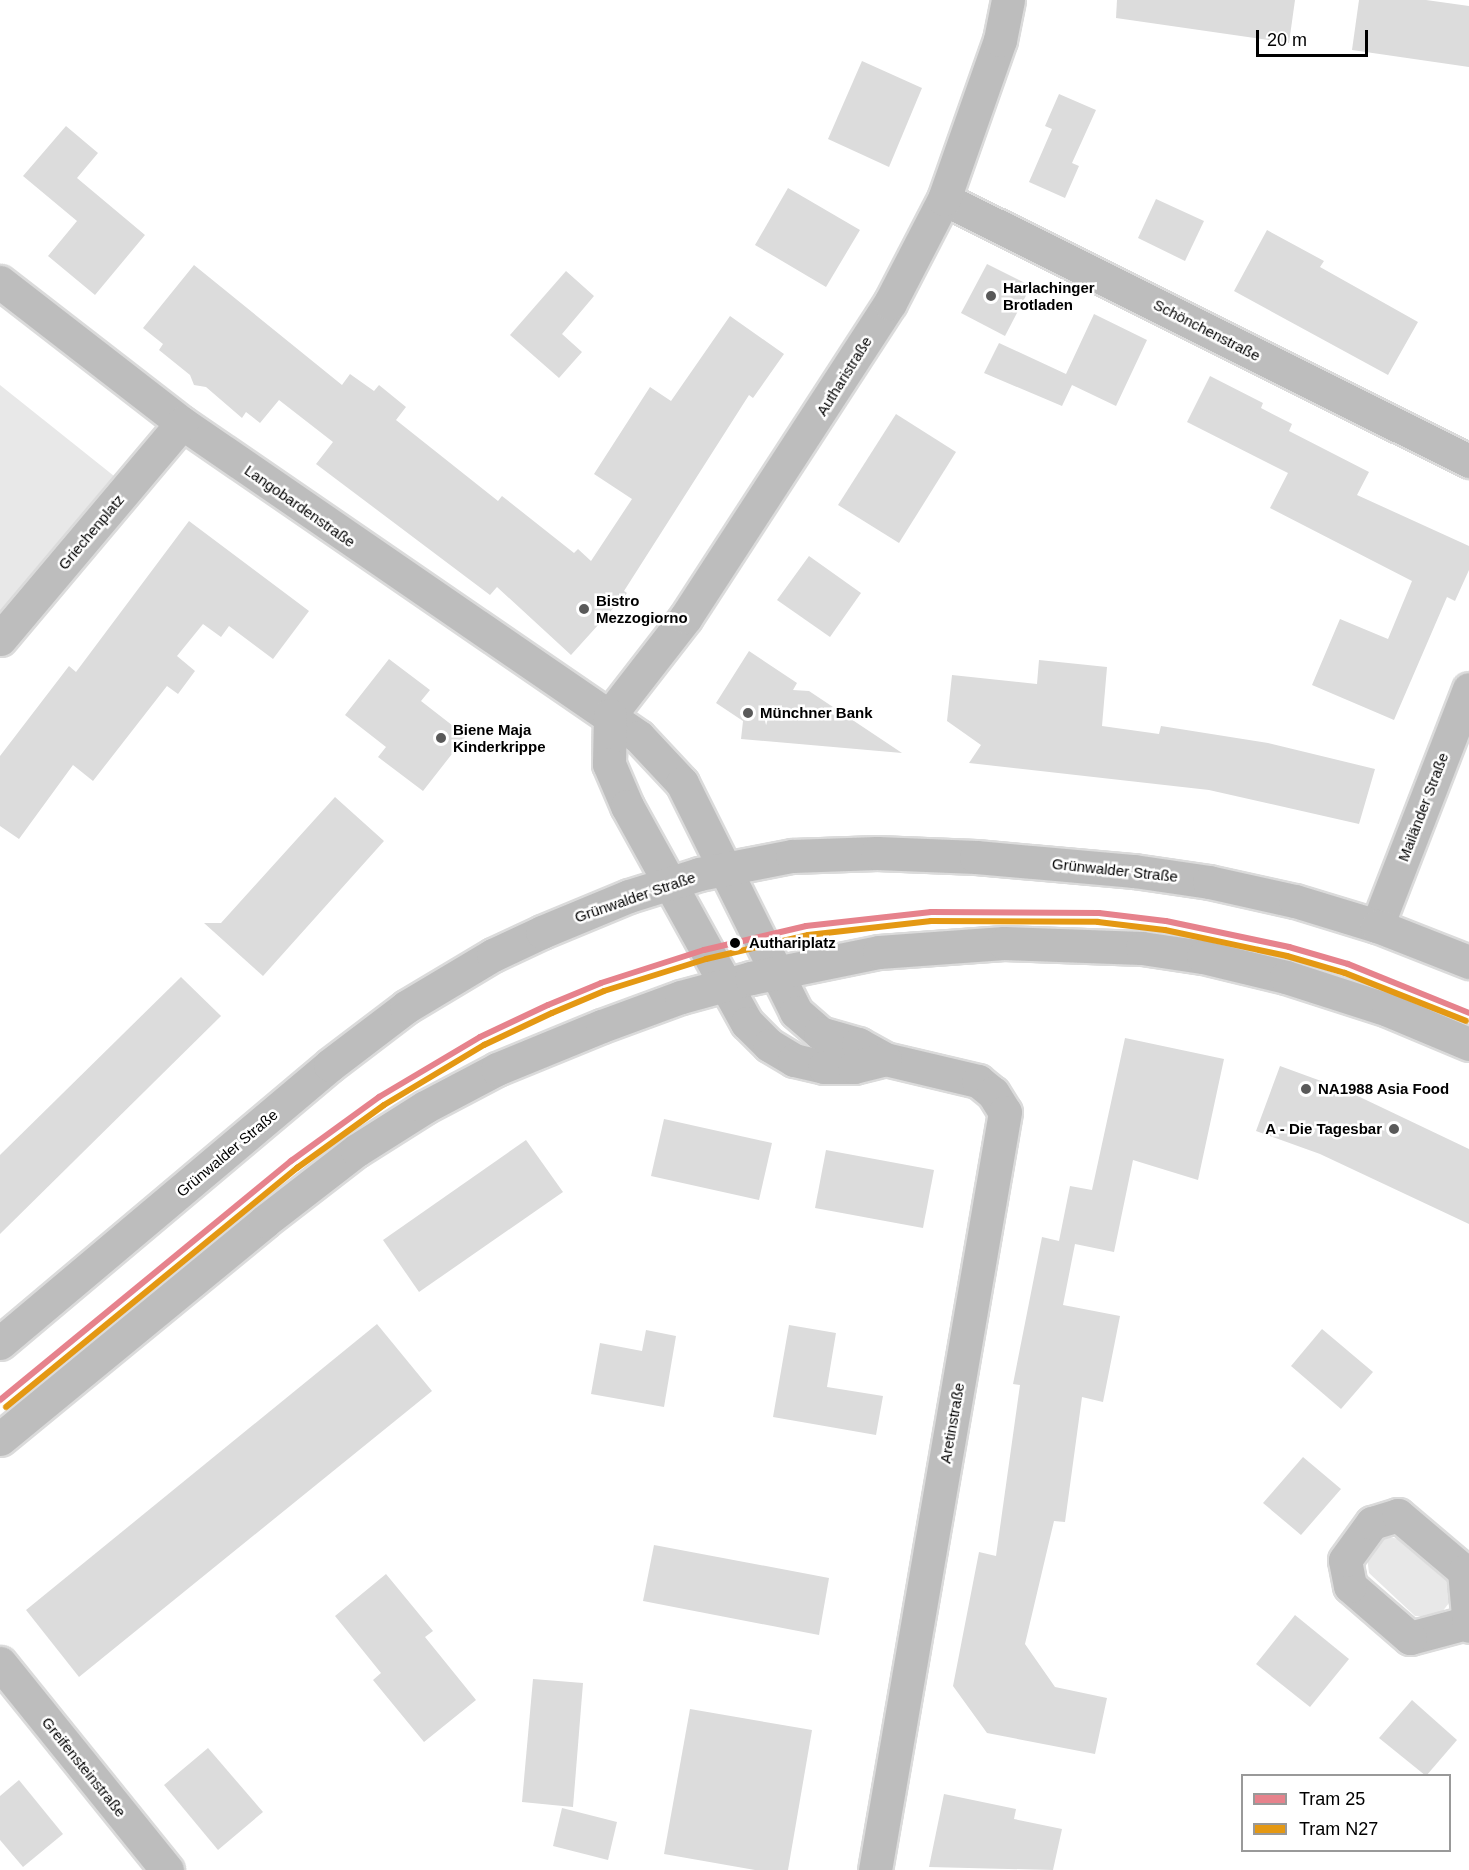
<!DOCTYPE html>
<meta charset="utf-8">
<style>
body{margin:0}
#map{position:relative;width:1469px;height:1870px;overflow:hidden;background:#fff;font-family:Helvetica,sans-serif}
div>[style]{position:absolute}
[style*='--x']{left:calc(var(--x)*1px);top:calc(var(--y)*1px);width:calc(var(--w)*1px);rotate:calc(var(--a)*1deg)}
.green>*{inset:0;background:#e8e8e8}
.building>*{inset:0;background:#dcdcdc}
.roads{filter:drop-shadow(2px 0 #dbdbdb) drop-shadow(-2px 0 #dbdbdb) drop-shadow(0 2px #dbdbdb) drop-shadow(0 -2px #dbdbdb)}
.minor>*{height:33px;margin:-16.5px;padding:0 16.5px;transform-origin:16.5px;border-radius:16.5px;background:#bdbdbd}
.major>*{height:33px;margin:-16.5px;padding:0 16.5px;transform-origin:16.5px;border-radius:16.5px;background:#bdbdbd}
.tram-1>*{height:6px;margin:-3px;padding:0 3px;transform-origin:3px;border-radius:3px;background:#e6828c}
.tram-2>*{height:6px;margin:-3px;padding:0 3px;transform-origin:3px;border-radius:3px;background:#e49813}
.dots>*{width:16px;height:16px;translate:-50% -50%;box-sizing:border-box;border:3px solid #fff;border-radius:50%}
span{translate:-50% -50%;white-space:nowrap;text-align:center;line-height:1.15;-webkit-text-stroke:5px #fff;paint-order:stroke}
.poi-label{font-size:15px;color:#000;font-weight:700}
.left{translate:0 -50%;text-align:left}
.right{translate:-100% -50%;text-align:right}
.street-label{font-size:15px;color:#000}
.stop-label{font-size:15px;color:#000;font-weight:700}
.legend{position:absolute;left:1241px;top:1774px;width:210px;height:78px;box-sizing:border-box;background:#fff;border:2px solid #999;margin:0;padding:8px 10px;list-style:none;font-size:18px;color:#000}
.legend li{display:flex;align-items:center;gap:12px;height:30px}
.legend b{width:30px;border:2px solid #999}
.scale{position:absolute;left:1256px;top:30px;width:112px;height:27px;box-sizing:border-box;border:3px solid #000;border-top:0;padding-left:8px;font-size:18px;line-height:21px;white-space:nowrap;color:#000;-webkit-text-stroke:4px #fff;paint-order:stroke}
</style>
<div id="map">
<div class="green">
<i style="clip-path:polygon(0 385px,114px 476px,0 613px)"></i>
<i style="clip-path:polygon(1390px 1537px,1406px 1541px,1447px 1579px,1452px 1599px,1439px 1616px,1415px 1616px,1369px 1573px,1367px 1557px,1375px 1543px)"></i>
</div>
<div class="building">
<i style="clip-path:polygon(1117px 0,1295px 0,1289px 43px,1116px 18px)"></i>
<i style="clip-path:polygon(1359px 0,1426px 0,1469px 6px,1469px 67px,1352px 50px)"></i>
<i style="clip-path:polygon(862px 61px,922px 88px,889px 167px,828px 139px)"></i>
<i style="clip-path:polygon(1059px 94px,1096px 110px,1072px 163px,1079px 166px,1065px 198px,1029px 182px,1052px 129px,1045px 126px)"></i>
<i style="clip-path:polygon(66px 126px,98px 153px,77px 178px,145px 235px,95px 295px,48px 256px,77px 221px,23px 176px)"></i>
<i style="clip-path:polygon(788px 188px,860px 230px,826px 287px,755px 245px)"></i>
<i style="clip-path:polygon(1156px 199px,1204px 221px,1185px 261px,1138px 238px)"></i>
<i style="clip-path:polygon(1267px 230px,1324px 261px,1320px 267px,1418px 322px,1388px 375px,1234px 291px)"></i>
<i style="clip-path:polygon(987px 264px,1031px 286px,1005px 336px,961px 313px)"></i>
<i style="clip-path:polygon(194px 265px,342px 385px,350px 374px,374px 391px,379px 385px,406px 407px,396px 420px,498px 501px,502px 496px,574px 553px,578px 549px,591px 561px,632px 499px,594px 474px,650px 387px,671px 401px,730px 316px,784px 354px,753px 398px,749px 395px,624px 591px,627px 593px,571px 655px,497px 587px,490px 595px,316px 464px,333px 442px,279px 400px,260px 423px,246px 412px,242px 418px,206px 387px,194px 385px,190px 375px,159px 350px,163px 344px,143px 328px)"></i>
<i style="clip-path:polygon(566px 271px,594px 296px,562px 334px,582px 352px,559px 378px,510px 335px)"></i>
<i style="clip-path:polygon(1094px 314px,1147px 340px,1116px 406px,1072px 385px,1062px 406px,984px 373px,999px 343px,1066px 374px)"></i>
<i style="clip-path:polygon(1210px 376px,1263px 403px,1261px 408px,1292px 424px,1289px 431px,1369px 472px,1357px 495px,1469px 546px,1469px 570px,1455px 601px,1447px 597px,1394px 720px,1312px 685px,1340px 619px,1388px 639px,1412px 581px,1270px 508px,1288px 473px,1187px 422px)"></i>
<i style="clip-path:polygon(896px 414px,956px 452px,899px 543px,838px 505px)"></i>
<i style="clip-path:polygon(189px 521px,309px 611px,273px 659px,229px 626px,221px 637px,203px 624px,177px 656px,195px 671px,178px 694px,167px 686px,93px 781px,73px 765px,19px 839px,0 826px,0 756px,69px 666px,76px 672px)"></i>
<i style="clip-path:polygon(809px 556px,861px 593px,830px 637px,777px 600px)"></i>
<i style="clip-path:polygon(749px 651px,797px 683px,793px 690px,809px 691px,902px 753px,741px 739px,743px 721px,716px 703px)"></i>
<i style="clip-path:polygon(389px 659px,430px 690px,421px 701px,466px 736px,423px 791px,378px 757px,386px 747px,345px 715px)"></i>
<i style="clip-path:polygon(1039px 660px,1107px 667px,1102px 726px,1159px 734px,1161px 726px,1268px 743px,1375px 769px,1359px 824px,1209px 790px,969px 763px,981px 745px,947px 721px,952px 675px,1037px 684px)"></i>
<i style="clip-path:polygon(335px 797px,384px 841px,263px 976px,204px 923px,221px 923px)"></i>
<i style="clip-path:polygon(181px 977px,221px 1016px,0 1234px,0 1155px)"></i>
<i style="clip-path:polygon(1125px 1038px,1224px 1059px,1198px 1180px,1133px 1160px,1114px 1252px,1075px 1244px,1063px 1305px,1120px 1316px,1103px 1402px,1082px 1397px,1065px 1522px,1054px 1521px,1025px 1644px,1055px 1687px,1107px 1698px,1095px 1754px,987px 1733px,953px 1686px,979px 1552px,996px 1556px,1020px 1385px,1013px 1384px,1042px 1237px,1059px 1241px,1070px 1186px,1092px 1190px)"></i>
<i style="clip-path:polygon(1280px 1066px,1343px 1089px,1469px 1149px,1469px 1224px,1320px 1154px,1256px 1131px)"></i>
<i style="clip-path:polygon(664px 1119px,772px 1143px,759px 1200px,651px 1176px)"></i>
<i style="clip-path:polygon(526px 1140px,563px 1192px,419px 1292px,383px 1240px)"></i>
<i style="clip-path:polygon(826px 1150px,934px 1170px,923px 1228px,815px 1208px)"></i>
<i style="clip-path:polygon(377px 1324px,432px 1391px,79px 1677px,26px 1610px)"></i>
<i style="clip-path:polygon(789px 1325px,836px 1333px,827px 1387px,883px 1396px,876px 1435px,773px 1417px)"></i>
<i style="clip-path:polygon(1322px 1329px,1373px 1372px,1341px 1409px,1291px 1366px)"></i>
<i style="clip-path:polygon(646px 1330px,676px 1336px,664px 1407px,591px 1394px,600px 1343px,642px 1351px)"></i>
<i style="clip-path:polygon(1303px 1457px,1341px 1489px,1301px 1535px,1263px 1503px)"></i>
<i style="clip-path:polygon(654px 1545px,829px 1578px,819px 1635px,643px 1601px)"></i>
<i style="clip-path:polygon(386px 1574px,433px 1631px,425px 1637px,476px 1700px,424px 1742px,373px 1680px,381px 1673px,335px 1616px)"></i>
<i style="clip-path:polygon(1295px 1615px,1349px 1659px,1310px 1707px,1256px 1664px)"></i>
<i style="clip-path:polygon(533px 1679px,583px 1683px,573px 1807px,522px 1802px)"></i>
<i style="clip-path:polygon(1412px 1700px,1457px 1740px,1426px 1776px,1379px 1738px)"></i>
<i style="clip-path:polygon(690px 1709px,812px 1730px,788px 1870px,755px 1870px,664px 1854px)"></i>
<i style="clip-path:polygon(208px 1748px,263px 1812px,218px 1850px,164px 1785px)"></i>
<i style="clip-path:polygon(19px 1780px,63px 1834px,23px 1867px,0 1840px,0 1796px)"></i>
<i style="clip-path:polygon(944px 1794px,1016px 1809px,1014px 1819px,1062px 1829px,1053px 1870px,929px 1867px)"></i>
<i style="clip-path:polygon(562px 1808px,617px 1822px,608px 1860px,553px 1846px)"></i>
</div>
<div class="roads">
<div class="minor">
<i style="--x:944;--y:199;--w:587;--a:26.52"></i>
<i style="--x:0;--y:282;--w:230;--a:37.8"></i>
<i style="--x:182;--y:423;--w:554;--a:34.49"></i>
<i style="--x:639;--y:737;--w:63;--a:46.9"></i>
<i style="--x:682;--y:783;--w:256;--a:63.5"></i>
<i style="--x:796;--y:1012;--w:32;--a:41"></i>
<i style="--x:820;--y:1033;--w:40;--a:16"></i>
<i style="--x:858;--y:1044;--w:31;--a:29"></i>
<i style="--x:885;--y:1059;--w:96;--a:13.3"></i>
<i style="--x:978;--y:1081;--w:19;--a:39"></i>
<i style="--x:993;--y:1093;--w:22;--a:58"></i>
<i style="--x:1005;--y:1112;--w:769;--a:99.73"></i>
<i style="--x:0;--y:639;--w:282;--a:-49.9"></i>
<i style="--x:610;--y:715;--w:124;--a:-52.2"></i>
<i style="--x:686;--y:617;--w:374;--a:-57"></i>
<i style="--x:890;--y:303;--w:117;--a:-62.6"></i>
<i style="--x:944;--y:199;--w:169;--a:-70.6"></i>
<i style="--x:1000;--y:40;--w:41;--a:-78.7"></i>
<i style="--x:610;--y:715;--w:49;--a:91.2"></i>
<i style="--x:609;--y:764;--w:46;--a:66.8"></i>
<i style="--x:627;--y:806;--w:248;--a:61.1"></i>
<i style="--x:747;--y:1023;--w:31;--a:45"></i>
<i style="--x:769;--y:1045;--w:29;--a:31"></i>
<i style="--x:794;--y:1060;--w:31;--a:13"></i>
<i style="--x:824;--y:1067;--w:30;--a:0"></i>
<i style="--x:854;--y:1067;--w:32;--a:-14"></i>
<i style="--x:1377;--y:926;--w:254;--a:-68.8"></i>
<i style="--x:1466;--y:1623;--w:58;--a:165"></i>
<i style="--x:1410;--y:1638;--w:79;--a:-139.1"></i>
<i style="--x:1350;--y:1586;--w:26;--a:-101"></i>
<i style="--x:1345;--y:1560;--w:46;--a:-53.9"></i>
<i style="--x:1372;--y:1523;--w:27;--a:-17"></i>
<i style="--x:1398;--y:1515;--w:87;--a:40.3"></i>
<i style="--x:1464;--y:1571;--w:55;--a:84.8"></i>
<i style="--x:0;--y:1663;--w:266;--a:51.1"></i>
</div>
<div class="major">
<i style="--x:0;--y:1343;--w:431;--a:-40.1"></i>
<i style="--x:330;--y:1065;--w:96;--a:-37.3"></i>
<i style="--x:406;--y:1007;--w:101;--a:-30.9"></i>
<i style="--x:493;--y:955;--w:54;--a:-25.1"></i>
<i style="--x:542;--y:932;--w:94;--a:-22.5"></i>
<i style="--x:629;--y:896;--w:73;--a:-17.4"></i>
<i style="--x:699;--y:874;--w:95;--a:-11"></i>
<i style="--x:792;--y:856;--w:85;--a:-2"></i>
<i style="--x:877;--y:853;--w:99;--a:2.3"></i>
<i style="--x:976;--y:857;--w:159;--a:5.1"></i>
<i style="--x:1134;--y:871;--w:76;--a:8.3"></i>
<i style="--x:1209;--y:882;--w:88;--a:12.5"></i>
<i style="--x:1295;--y:901;--w:86;--a:17"></i>
<i style="--x:1377;--y:926;--w:99;--a:21.4"></i>
<i style="--x:0;--y:1439;--w:343;--a:-39.4"></i>
<i style="--x:265;--y:1221;--w:116;--a:-37.7"></i>
<i style="--x:357;--y:1150;--w:80;--a:-32.3"></i>
<i style="--x:425;--y:1107;--w:81;--a:-27.8"></i>
<i style="--x:497;--y:1069;--w:113;--a:-22.3"></i>
<i style="--x:602;--y:1026;--w:84;--a:-20.2"></i>
<i style="--x:681;--y:997;--w:73;--a:-15.2"></i>
<i style="--x:751;--y:978;--w:131;--a:-11.5"></i>
<i style="--x:879;--y:952;--w:125;--a:-4.1"></i>
<i style="--x:1004;--y:943;--w:138;--a:2.1"></i>
<i style="--x:1142;--y:948;--w:62;--a:8.4"></i>
<i style="--x:1203;--y:957;--w:85;--a:13.5"></i>
<i style="--x:1286;--y:977;--w:107;--a:17.9"></i>
<i style="--x:1388;--y:1010;--w:88;--a:22.8"></i>
</div>
</div>
<div class="tram-1">
<i style="--x:0;--y:1400;--w:377;--a:-39.4"></i>
<i style="--x:291;--y:1161;--w:109;--a:-36"></i>
<i style="--x:379;--y:1097;--w:117;--a:-30.7"></i>
<i style="--x:480;--y:1037;--w:75;--a:-25.2"></i>
<i style="--x:548;--y:1005;--w:57;--a:-22.5"></i>
<i style="--x:601;--y:983;--w:108;--a:-17.8"></i>
<i style="--x:704;--y:950;--w:105;--a:-13.2"></i>
<i style="--x:806;--y:926;--w:126;--a:-6.4"></i>
<i style="--x:931;--y:912;--w:168;--a:0.3"></i>
<i style="--x:1099;--y:913;--w:67;--a:6.8"></i>
<i style="--x:1166;--y:921;--w:126;--a:11.9"></i>
<i style="--x:1289;--y:947;--w:61;--a:16.1"></i>
<i style="--x:1348;--y:964;--w:131;--a:22"></i>
</div>
<div class="tram-2">
<i style="--x:6;--y:1407;--w:377;--a:-39.4"></i>
<i style="--x:297;--y:1168;--w:107;--a:-35.9"></i>
<i style="--x:384;--y:1105;--w:117;--a:-31"></i>
<i style="--x:484;--y:1045;--w:75;--a:-25.2"></i>
<i style="--x:552;--y:1013;--w:56;--a:-22.9"></i>
<i style="--x:604;--y:991;--w:107;--a:-17.4"></i>
<i style="--x:706;--y:959;--w:105;--a:-13.2"></i>
<i style="--x:808;--y:935;--w:124;--a:-6.5"></i>
<i style="--x:931;--y:921;--w:167;--a:0.3"></i>
<i style="--x:1098;--y:922;--w:67;--a:6.8"></i>
<i style="--x:1165;--y:930;--w:125;--a:12"></i>
<i style="--x:1287;--y:956;--w:60;--a:16.3"></i>
<i style="--x:1345;--y:973;--w:130;--a:21.6"></i>
</div>
<div class="dots">
<i style="left:991px;top:296px;background:#595959"></i>
<i style="left:584px;top:609px;background:#595959"></i>
<i style="left:748px;top:713px;background:#595959"></i>
<i style="left:441px;top:738px;background:#595959"></i>
<i style="left:735px;top:943px;background:#000"></i>
<i style="left:1306px;top:1089px;background:#595959"></i>
<i style="left:1394px;top:1129px;background:#595959"></i>
</div>
<div class="poi-label">
<span class="left" style="left:1003px;top:296px">Harlachinger<br>Brotladen</span>
<span class="left" style="left:596px;top:609px">Bistro<br>Mezzogiorno</span>
<span class="left" style="left:760px;top:713px">Münchner Bank</span>
<span class="left" style="left:453px;top:738px">Biene Maja<br>Kinderkrippe</span>
<span class="left" style="left:1318px;top:1089px">NA1988 Asia Food</span>
<span class="right" style="left:1382px;top:1129px">A - Die Tagesbar</span>
</div>
<div class="street-label">
<span style="left:1207px;top:330px;rotate:27deg">Schönchenstraße</span>
<span style="left:844px;top:376px;rotate:-58deg">Autharistraße</span>
<span style="left:300px;top:506px;rotate:35deg">Langobardenstraße</span>
<span style="left:91px;top:532px;rotate:-50deg">Griechenplatz</span>
<span style="left:1423px;top:807px;rotate:-69deg">Mailänder Straße</span>
<span style="left:1115px;top:870px;rotate:6deg">Grünwalder Straße</span>
<span style="left:635px;top:897px;rotate:-19deg">Grünwalder Straße</span>
<span style="left:227px;top:1153px;rotate:-40deg">Grünwalder Straße</span>
<span style="left:952px;top:1423px;rotate:-80deg">Aretinstraße</span>
<span style="left:84px;top:1767px;rotate:51deg">Greifensteinstraße</span>
</div>
<div class="stop-label">
<span class="left" style="left:749px;top:943px">Authariplatz</span>
</div>
<ul class="legend">
<li><b style="height:8px;background:#e6828c"></b>Tram 25</li>
<li><b style="height:8px;background:#e49813"></b>Tram N27</li>
</ul>
<div class="scale">20 m</div>
</div>
